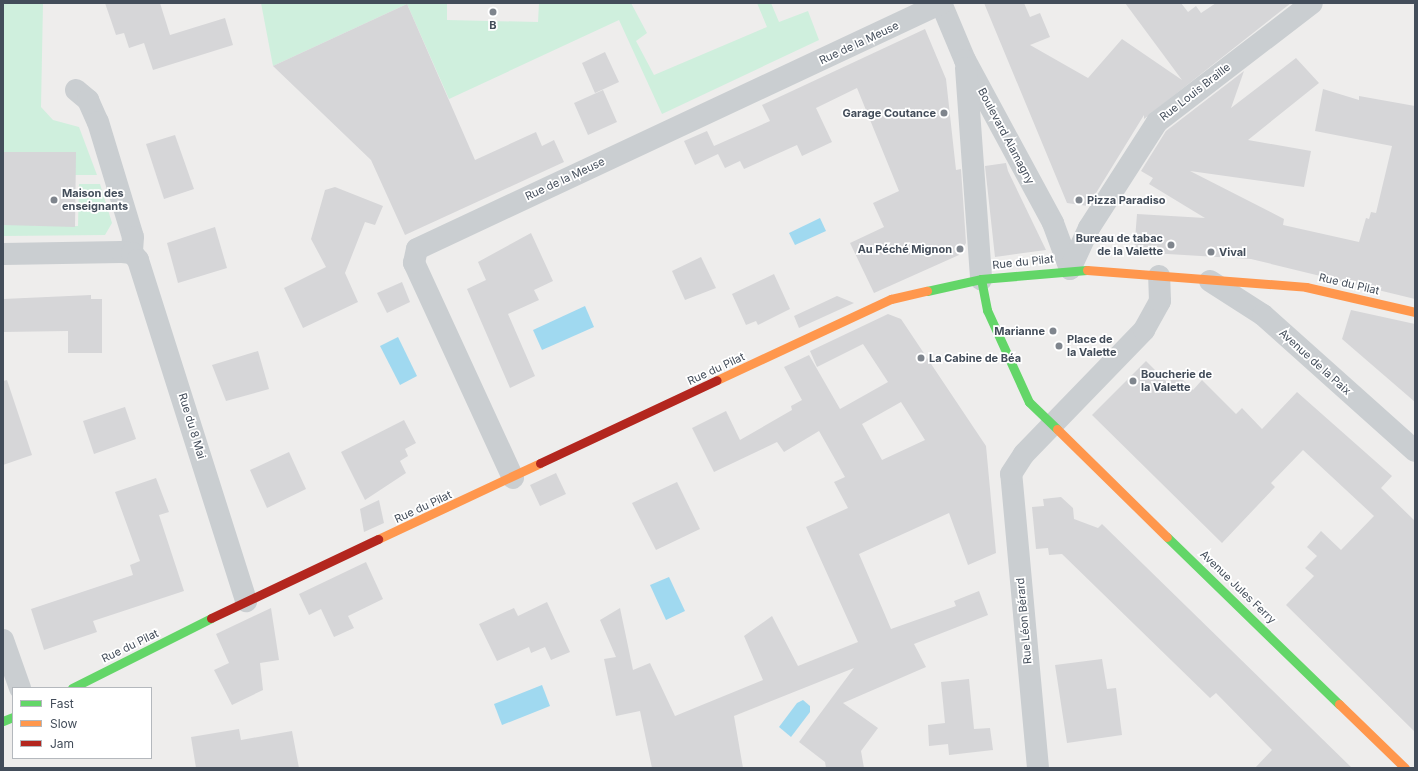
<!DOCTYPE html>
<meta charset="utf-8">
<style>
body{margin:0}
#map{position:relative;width:1418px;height:771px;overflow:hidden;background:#eeedec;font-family:Inter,sans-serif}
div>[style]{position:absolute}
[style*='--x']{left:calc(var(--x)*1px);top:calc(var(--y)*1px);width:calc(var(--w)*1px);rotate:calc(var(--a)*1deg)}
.green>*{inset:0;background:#cfefdd}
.water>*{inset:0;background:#a0d9f0}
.building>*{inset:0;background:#d6d6d8}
.street>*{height:22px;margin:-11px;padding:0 11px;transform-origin:11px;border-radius:11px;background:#caced1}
.fast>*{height:9px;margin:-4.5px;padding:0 4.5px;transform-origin:4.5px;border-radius:4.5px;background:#63d668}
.slow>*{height:9px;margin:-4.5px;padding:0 4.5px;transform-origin:4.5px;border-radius:4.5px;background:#ff974d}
.jam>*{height:9px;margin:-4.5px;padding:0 4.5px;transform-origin:4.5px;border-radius:4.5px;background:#b3261e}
.dots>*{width:11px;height:11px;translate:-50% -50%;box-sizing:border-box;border:2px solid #fff;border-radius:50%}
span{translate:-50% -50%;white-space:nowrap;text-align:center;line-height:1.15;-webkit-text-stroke:3.5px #fff;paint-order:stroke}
.poi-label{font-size:11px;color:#434d5a;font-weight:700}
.right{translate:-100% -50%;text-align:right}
.left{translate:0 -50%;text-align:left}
.street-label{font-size:11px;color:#434d5a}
.frame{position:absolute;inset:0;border:4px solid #434d5a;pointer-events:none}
.legend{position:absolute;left:12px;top:687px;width:140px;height:72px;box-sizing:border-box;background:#fff;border:1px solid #b4b8bd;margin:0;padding:5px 7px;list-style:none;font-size:12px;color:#434d5a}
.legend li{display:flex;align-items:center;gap:8px;height:20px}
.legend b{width:20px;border:1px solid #b4b8bd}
</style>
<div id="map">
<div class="green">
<i style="clip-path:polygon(4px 3px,43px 3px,41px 107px,53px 120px,79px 127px,97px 175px,75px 175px,75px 152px,34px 152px,34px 226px,78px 226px,79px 184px,100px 184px,112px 223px,105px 235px,3px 236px)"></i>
<i style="clip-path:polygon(261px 3px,447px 3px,447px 20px,538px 22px,539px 3px,631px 3px,647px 33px,636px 41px,654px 75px,767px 27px,757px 3px,771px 3px,779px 22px,808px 11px,819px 40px,662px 114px,619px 20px,449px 99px,407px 4px,273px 66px)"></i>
</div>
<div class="water">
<i style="clip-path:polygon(820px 218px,826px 231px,795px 245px,789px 233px)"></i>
<i style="clip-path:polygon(585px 306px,594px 327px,542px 350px,533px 330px)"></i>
<i style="clip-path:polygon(398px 337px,417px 376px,400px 385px,380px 346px)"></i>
<i style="clip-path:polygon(669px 577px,685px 611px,666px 620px,650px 585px)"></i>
<i style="clip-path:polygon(542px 685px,550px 706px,502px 725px,494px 704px)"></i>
<i style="clip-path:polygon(803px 700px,810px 706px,810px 712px,791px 737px,779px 727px,797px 703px)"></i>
</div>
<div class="building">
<i style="clip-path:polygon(105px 3px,160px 3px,170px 35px,225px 18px,233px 45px,153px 70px,144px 43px,129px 48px,124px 33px,116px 35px)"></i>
<i style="clip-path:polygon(984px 3px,1024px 3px,1030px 17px,1040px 13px,1050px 37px,1030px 45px,1088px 78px,1122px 39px,1182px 80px,1125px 3px,1181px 3px,1188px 12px,1196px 6px,1201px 13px,1216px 3px,1291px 3px,1144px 119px,1144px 115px,1088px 206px,1067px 203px)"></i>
<i style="clip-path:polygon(407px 4px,475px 160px,536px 132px,542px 146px,554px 140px,564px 162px,405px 235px,371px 160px,273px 66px)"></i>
<i style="clip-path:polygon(925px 29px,946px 79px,956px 170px,961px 169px,966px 243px,959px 255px,874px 293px,850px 243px,884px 227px,873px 203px,899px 191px,857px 88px,816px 108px,832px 142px,802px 156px,797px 145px,744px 169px,740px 161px,725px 168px,718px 154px,695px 165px,684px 141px,707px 131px,714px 146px,770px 121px,762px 105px)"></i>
<i style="clip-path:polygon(605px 52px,619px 82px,595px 93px,582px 63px)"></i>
<i style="clip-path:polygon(1296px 58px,1319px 83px,1248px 140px,1311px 151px,1304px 187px,1190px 171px,1284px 219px,1283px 225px,1359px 242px,1366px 218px,1369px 219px,1371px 212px,1376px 213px,1392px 146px,1315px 131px,1323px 89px,1359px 100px,1359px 96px,1415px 106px,1415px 299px,1251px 259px,1134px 252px,1137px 214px,1205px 218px,1149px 184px,1153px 178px,1141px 171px,1166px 131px,1244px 71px,1231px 108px)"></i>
<i style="clip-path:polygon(603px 90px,617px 122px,588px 135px,574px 103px)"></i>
<i style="clip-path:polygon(175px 135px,194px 189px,164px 199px,146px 144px)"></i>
<i style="clip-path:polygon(3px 152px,76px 152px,75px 227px,3px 225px)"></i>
<i style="clip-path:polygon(1006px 163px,1008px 171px,1046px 250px,995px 257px,985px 166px)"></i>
<i style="clip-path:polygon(335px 187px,383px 206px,375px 225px,365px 222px,345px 273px,358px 302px,303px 328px,284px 288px,326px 267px,311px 239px,325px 190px)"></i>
<i style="clip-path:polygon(215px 227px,227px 268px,178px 283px,167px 243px)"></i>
<i style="clip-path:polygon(531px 233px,553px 281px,534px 290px,539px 300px,508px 314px,535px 376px,510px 388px,467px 289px,486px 280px,478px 262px)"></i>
<i style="clip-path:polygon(701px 257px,716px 288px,685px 300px,672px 271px)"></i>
<i style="clip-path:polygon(774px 274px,790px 309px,758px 325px,756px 321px,746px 325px,732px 294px)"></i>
<i style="clip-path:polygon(402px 282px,410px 302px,387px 313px,377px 293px)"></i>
<i style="clip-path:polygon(91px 295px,91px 299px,102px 299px,102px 353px,68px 353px,68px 331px,3px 332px,3px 299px)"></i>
<i style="clip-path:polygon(837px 296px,854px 303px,799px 328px,794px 316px)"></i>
<i style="clip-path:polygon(1351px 310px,1415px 324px,1415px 402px,1342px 339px)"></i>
<i style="clip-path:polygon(evenodd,888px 314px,901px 319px,986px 446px,996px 553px,968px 565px,949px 513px,859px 554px,891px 629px,956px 606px,954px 601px,979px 591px,988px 615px,914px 644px,926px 667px,843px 703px,878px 728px,861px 751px,864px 768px,826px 768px,825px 762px,799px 742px,854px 668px,734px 716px,743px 768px,652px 768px,640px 711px,616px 716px,604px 659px,616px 657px,600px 620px,620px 608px,633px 670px,650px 663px,675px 716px,763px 680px,744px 636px,772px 616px,798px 666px,858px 642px,806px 527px,848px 508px,834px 482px,845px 477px,819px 431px,784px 452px,777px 442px,714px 472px,692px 428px,726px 411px,740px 440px,792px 410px,791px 406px,802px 400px,784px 367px,809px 355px,840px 409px,888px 382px,863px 344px,817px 367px,810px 351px,888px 314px,901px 402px,925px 440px,882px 460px,862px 424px,901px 402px)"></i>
<i style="clip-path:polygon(258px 351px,269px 389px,226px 401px,212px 365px)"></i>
<i style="clip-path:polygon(1146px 361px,1168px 383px,1177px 374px,1193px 390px,1202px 380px,1236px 414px,1242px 408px,1262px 429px,1297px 392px,1392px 476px,1381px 488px,1415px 521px,1415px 732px,1286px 605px,1314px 576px,1305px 568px,1317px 556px,1307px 547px,1321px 531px,1341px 550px,1374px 516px,1303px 450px,1271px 483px,1275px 487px,1222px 543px,1092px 415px)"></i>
<i style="clip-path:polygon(7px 380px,32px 455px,3px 465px,3px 381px)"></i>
<i style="clip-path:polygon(125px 407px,136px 439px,94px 454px,83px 421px)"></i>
<i style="clip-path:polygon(404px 420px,416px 443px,405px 449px,408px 456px,400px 461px,406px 473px,365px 500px,341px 452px)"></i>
<i style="clip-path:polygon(289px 452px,306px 489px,267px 508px,250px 470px)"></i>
<i style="clip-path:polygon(556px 473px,566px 494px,540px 506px,530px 485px)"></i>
<i style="clip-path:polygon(156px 478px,169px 512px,159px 515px,184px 591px,93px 621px,97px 632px,44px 650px,31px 609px,133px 575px,130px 565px,140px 561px,115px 492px)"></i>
<i style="clip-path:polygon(677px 482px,700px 529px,656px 550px,632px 503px)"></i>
<i style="clip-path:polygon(1061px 497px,1073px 508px,1074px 519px,1098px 528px,1102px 524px,1352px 768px,1255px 768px,1272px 750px,1216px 693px,1210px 698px,1062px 554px,1049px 555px,1048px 548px,1036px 549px,1032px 507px,1044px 506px,1043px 499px)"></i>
<i style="clip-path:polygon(379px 500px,384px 523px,364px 532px,360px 509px)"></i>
<i style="clip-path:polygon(366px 562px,383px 599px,348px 616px,354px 628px,334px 637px,321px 609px,309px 615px,299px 594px)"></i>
<i style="clip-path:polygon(547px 602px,570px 652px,551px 660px,545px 647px,531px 653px,529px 647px,497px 661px,479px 624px,514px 608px,518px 616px)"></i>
<i style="clip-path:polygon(271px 608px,279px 660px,260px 663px,263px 690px,232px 705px,214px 670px,229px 663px,216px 634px)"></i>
<i style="clip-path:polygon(1102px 659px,1107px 689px,1116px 688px,1122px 735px,1067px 743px,1055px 665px)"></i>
<i style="clip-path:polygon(969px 679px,974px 729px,990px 728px,993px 750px,949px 755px,948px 744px,929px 746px,928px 725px,945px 723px,941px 682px)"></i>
<i style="clip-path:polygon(239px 729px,241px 740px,292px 731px,299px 768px,196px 768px,191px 737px)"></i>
</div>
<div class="street">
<i style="--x:941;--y:3;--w:62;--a:67.2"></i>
<i style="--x:965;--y:60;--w:185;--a:61.6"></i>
<i style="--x:1053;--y:223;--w:49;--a:69.7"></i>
<i style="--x:966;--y:68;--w:212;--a:85.9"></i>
<i style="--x:76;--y:90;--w:16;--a:40"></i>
<i style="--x:88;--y:100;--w:24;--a:66"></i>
<i style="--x:98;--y:122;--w:120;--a:73.1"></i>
<i style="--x:133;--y:237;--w:16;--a:94"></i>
<i style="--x:3;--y:254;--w:119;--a:-1"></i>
<i style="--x:122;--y:252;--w:10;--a:6"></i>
<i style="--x:132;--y:253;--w:9;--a:49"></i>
<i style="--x:138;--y:260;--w:358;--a:72.4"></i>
<i style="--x:1070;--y:269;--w:45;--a:-65.1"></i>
<i style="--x:1089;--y:228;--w:126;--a:-57.3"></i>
<i style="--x:1157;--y:122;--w:195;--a:-37.5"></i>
<i style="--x:1210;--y:281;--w:63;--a:32.7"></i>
<i style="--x:1263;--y:315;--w:204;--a:41.8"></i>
<i style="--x:513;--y:478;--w:237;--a:-114.7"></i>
<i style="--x:414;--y:263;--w:14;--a:-78"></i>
<i style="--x:417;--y:249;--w:580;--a:-25.11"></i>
<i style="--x:3;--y:640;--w:51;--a:70.5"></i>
<i style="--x:1038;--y:768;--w:295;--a:-95.2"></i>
<i style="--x:1011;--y:474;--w:24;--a:-57"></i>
<i style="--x:1024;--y:454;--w:173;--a:-45.9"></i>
<i style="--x:1144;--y:330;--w:33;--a:-61"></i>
<i style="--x:1160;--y:301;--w:25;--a:-92"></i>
</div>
<div class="fast">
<i style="--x:981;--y:279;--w:32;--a:79"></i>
<i style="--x:987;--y:310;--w:101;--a:65.5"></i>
<i style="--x:1029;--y:402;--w:39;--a:44"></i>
<i style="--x:927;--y:291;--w:55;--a:-12.5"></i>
<i style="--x:981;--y:279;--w:106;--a:-4.9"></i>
<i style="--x:1167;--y:537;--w:240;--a:44.2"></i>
<i style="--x:72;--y:688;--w:156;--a:-26.7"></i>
<i style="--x:3;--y:721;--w:11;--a:-22"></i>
</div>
<div class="slow">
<i style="--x:1087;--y:270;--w:220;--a:4.4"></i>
<i style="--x:1306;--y:287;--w:112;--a:12.9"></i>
<i style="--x:717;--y:380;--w:192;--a:-25"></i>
<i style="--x:891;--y:299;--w:37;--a:-13"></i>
<i style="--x:1057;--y:429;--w:154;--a:44.5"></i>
<i style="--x:378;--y:539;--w:179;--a:-25.1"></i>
<i style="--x:1339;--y:704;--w:92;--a:44.1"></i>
</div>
<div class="jam">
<i style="--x:540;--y:463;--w:195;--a:-25.1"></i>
<i style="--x:211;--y:618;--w:185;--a:-25.3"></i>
</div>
<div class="dots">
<i style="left:493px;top:12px;background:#7f858d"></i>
<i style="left:944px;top:113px;background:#7f858d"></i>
<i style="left:54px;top:200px;background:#7f858d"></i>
<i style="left:1079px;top:200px;background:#7f858d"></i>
<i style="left:1171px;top:245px;background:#7f858d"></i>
<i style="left:960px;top:249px;background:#7f858d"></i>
<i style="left:1211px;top:252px;background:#7f858d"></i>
<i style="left:1053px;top:331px;background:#7f858d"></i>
<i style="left:1059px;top:346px;background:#7f858d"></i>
<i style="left:921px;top:358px;background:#7f858d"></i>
<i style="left:1133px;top:381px;background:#7f858d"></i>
</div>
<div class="poi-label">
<span style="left:493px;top:25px">B</span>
<span class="right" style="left:936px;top:113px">Garage Coutance</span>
<span class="left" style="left:62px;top:200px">Maison des<br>enseignants</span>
<span class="left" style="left:1087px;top:200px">Pizza Paradiso</span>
<span class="right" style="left:1163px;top:245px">Bureau de tabac<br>de la Valette</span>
<span class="right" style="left:952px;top:249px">Au Péché Mignon</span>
<span class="left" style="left:1219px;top:252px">Vival</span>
<span class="right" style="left:1045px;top:331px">Marianne</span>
<span class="left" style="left:1067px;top:346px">Place de<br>la Valette</span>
<span class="left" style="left:929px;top:358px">La Cabine de Béa</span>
<span class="left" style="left:1141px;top:381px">Boucherie de<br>la Valette</span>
</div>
<div class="street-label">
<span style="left:859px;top:43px;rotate:-25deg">Rue de la Meuse</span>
<span style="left:1195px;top:92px;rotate:-38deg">Rue Louis Braille</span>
<span style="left:1006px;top:136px;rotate:62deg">Boulevard Alamagny</span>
<span style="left:565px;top:179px;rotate:-25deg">Rue de la Meuse</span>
<span style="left:1023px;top:262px;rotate:-6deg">Rue du Pilat</span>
<span style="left:1349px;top:284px;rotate:13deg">Rue du Pilat</span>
<span style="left:1315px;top:362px;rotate:42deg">Avenue de la Paix</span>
<span style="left:716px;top:369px;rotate:-25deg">Rue du Pilat</span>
<span style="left:192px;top:426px;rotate:73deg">Rue du 8 Mai</span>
<span style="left:423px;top:507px;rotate:-25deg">Rue du Pilat</span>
<span style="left:1238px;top:587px;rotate:44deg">Avenue Jules Ferry</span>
<span style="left:1024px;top:621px;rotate:-95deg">Rue Léon Bérard</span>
<span style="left:130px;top:646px;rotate:-26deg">Rue du Pilat</span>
</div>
<div class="frame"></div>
<ul class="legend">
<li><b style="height:5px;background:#63d668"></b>Fast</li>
<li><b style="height:5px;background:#ff974d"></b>Slow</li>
<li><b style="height:5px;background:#b3261e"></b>Jam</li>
</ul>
</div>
